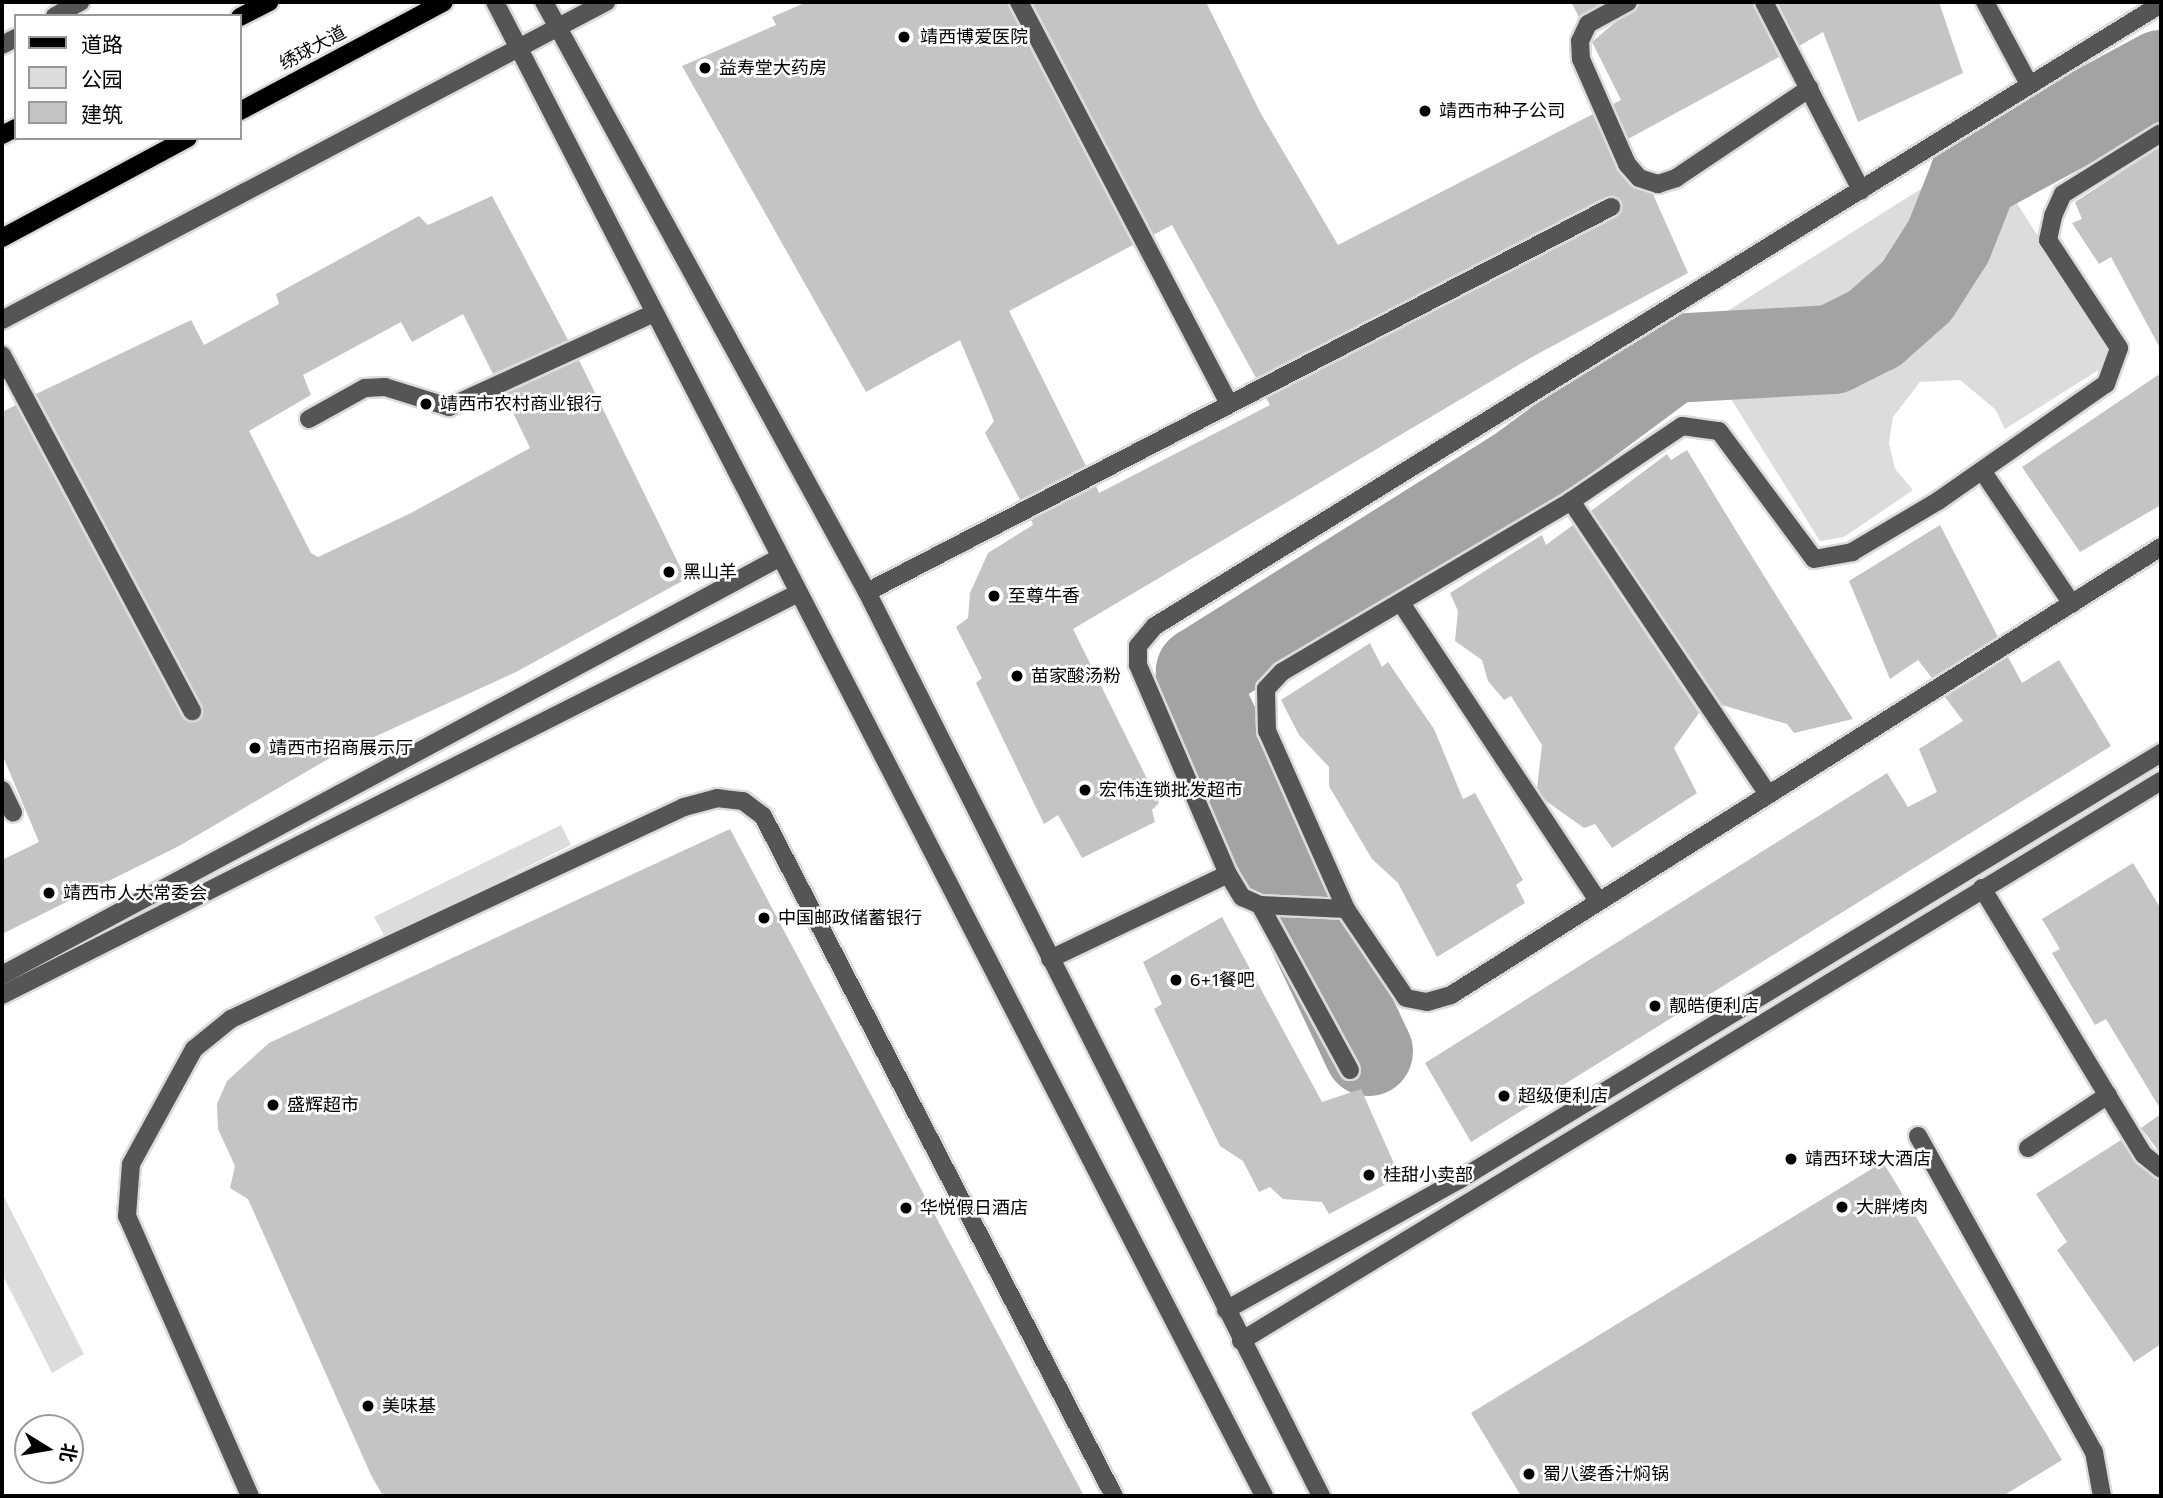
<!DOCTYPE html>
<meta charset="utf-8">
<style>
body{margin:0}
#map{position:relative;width:2163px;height:1498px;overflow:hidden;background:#fff;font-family:Figtree,"Noto Sans SC",sans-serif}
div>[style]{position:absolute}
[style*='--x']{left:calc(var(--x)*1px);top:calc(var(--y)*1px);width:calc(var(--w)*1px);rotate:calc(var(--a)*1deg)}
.green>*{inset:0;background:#dcdcdc}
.river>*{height:89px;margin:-44.5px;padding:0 44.5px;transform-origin:44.5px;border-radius:44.5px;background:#a3a3a3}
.building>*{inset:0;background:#c4c4c4}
.roads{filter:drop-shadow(2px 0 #dbdbdb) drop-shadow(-2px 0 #dbdbdb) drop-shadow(0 2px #dbdbdb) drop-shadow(0 -2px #dbdbdb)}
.minor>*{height:18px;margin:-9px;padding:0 9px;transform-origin:9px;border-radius:9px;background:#555}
.major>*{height:18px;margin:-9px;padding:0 9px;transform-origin:9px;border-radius:9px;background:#000}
.dots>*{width:19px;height:19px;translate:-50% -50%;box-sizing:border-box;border:4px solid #fff;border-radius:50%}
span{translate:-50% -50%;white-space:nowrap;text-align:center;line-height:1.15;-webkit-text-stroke:5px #fff;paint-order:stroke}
.poi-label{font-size:18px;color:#000}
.left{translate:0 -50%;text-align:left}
.street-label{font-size:18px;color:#000}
.frame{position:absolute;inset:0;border:4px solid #000;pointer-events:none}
.legend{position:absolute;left:14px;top:14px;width:228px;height:126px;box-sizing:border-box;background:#fff;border:2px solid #999;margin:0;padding:9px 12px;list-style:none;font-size:21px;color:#000}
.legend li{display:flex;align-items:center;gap:14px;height:35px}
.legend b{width:35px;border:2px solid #999}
.north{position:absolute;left:14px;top:1414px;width:70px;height:70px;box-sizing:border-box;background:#fff;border:2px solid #999;border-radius:50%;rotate:101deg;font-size:19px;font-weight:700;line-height:28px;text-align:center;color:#000}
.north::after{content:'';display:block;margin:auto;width:24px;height:32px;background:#000;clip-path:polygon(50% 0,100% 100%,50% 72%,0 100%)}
</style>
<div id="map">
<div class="green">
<i style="clip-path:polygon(1954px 168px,1899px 284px,1867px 312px,1824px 327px,1699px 329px)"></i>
<i style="clip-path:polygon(2001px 178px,2109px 348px,2108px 364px,2005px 429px,1995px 409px,1960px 380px,1920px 382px,1893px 417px,1889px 443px,1895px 469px,1913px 490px,1844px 537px,1820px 541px,1716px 375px,1827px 369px,1876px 353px,1924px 314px,1977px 222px,1987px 190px)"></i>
<i style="clip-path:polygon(561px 825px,571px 845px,385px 937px,374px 917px)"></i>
<i style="clip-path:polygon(2px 1193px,84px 1354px,52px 1373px,2px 1274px)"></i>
</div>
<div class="river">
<i style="--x:1368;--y:1051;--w:395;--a:-115.3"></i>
<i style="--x:1199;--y:694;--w:23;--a:-88"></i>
<i style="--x:1200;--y:671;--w:381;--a:-32.1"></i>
<i style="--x:1523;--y:468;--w:184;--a:-36.6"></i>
<i style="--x:1671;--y:358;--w:161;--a:-3.2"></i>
<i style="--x:1832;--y:349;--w:47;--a:-26.6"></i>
<i style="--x:1874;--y:328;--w:56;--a:-41.4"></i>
<i style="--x:1916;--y:291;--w:59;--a:-57.4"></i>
<i style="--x:1948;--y:241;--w:71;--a:-68.5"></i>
<i style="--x:1974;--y:175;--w:213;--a:-28.4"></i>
</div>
<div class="building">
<i style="clip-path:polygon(807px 2px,1008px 2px,1133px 245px,1009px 311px,1086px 466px,1020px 500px,985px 433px,994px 421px,960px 340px,866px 392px,682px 66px,776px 25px,772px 17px)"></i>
<i style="clip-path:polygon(1032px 2px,1206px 2px,1260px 112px,1338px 245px,1593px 114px,1618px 171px,1631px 186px,1653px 194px,1688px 273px,1532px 357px,1073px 629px,1159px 803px,1152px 810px,1155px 822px,1082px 858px,1058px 815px,1044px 824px,976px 683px,982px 678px,956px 627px,968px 618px,970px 593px,988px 553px,1033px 525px,1031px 520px,1096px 486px,1099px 493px,1270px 405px,1266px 398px,1616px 217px,1622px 207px,1617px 197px,1606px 197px,1256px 378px,1172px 225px,1153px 235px)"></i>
<i style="clip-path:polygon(1571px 2px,1605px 2px,1579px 17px)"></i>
<i style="clip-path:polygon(1639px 2px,1753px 2px,1779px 57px,1628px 139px,1613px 104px,1621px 100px,1592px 42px)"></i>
<i style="clip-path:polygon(1777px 2px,1939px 2px,1963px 73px,1858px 122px,1823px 32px,1799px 46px)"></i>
<i style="clip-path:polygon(2161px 146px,2161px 350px,2111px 257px,2099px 264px,2072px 223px,2082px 219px,2075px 202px)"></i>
<i style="clip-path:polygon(492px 196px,568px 340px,493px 374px,463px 314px,412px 342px,401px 322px,303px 375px,311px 395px,249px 431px,311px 553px,318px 557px,411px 513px,530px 448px,504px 394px,579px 360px,686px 579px,516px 672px,335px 755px,179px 846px,2px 934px,2px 860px,39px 842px,2px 754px,2px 412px,16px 405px,182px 716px,197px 721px,202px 706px,36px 394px,191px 320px,204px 345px,279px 304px,276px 294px,419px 216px,428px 225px)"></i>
<i style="clip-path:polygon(2161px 373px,2161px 505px,2080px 552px,2022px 467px)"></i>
<i style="clip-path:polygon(1687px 450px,1743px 542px,1853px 719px,1794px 733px,1787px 724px,1722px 705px,1591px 511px,1667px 454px,1671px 460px)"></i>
<i style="clip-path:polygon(1573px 525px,1699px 713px,1674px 748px,1697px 793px,1612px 848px,1595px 824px,1584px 828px,1546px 801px,1537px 788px,1542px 745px,1511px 696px,1504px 700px,1488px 681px,1482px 660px,1455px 641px,1458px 611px,1450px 593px,1542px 535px,1546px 545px)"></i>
<i style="clip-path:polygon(1940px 525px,1998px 637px,1932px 678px,1918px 660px,1890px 679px,1849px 581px)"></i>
<i style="clip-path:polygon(1370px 643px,1382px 667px,1388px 662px,1434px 729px,1463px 799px,1475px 793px,1523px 880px,1516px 885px,1525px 903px,1437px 957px,1398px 883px,1372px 859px,1329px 786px,1329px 767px,1299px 735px,1281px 700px)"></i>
<i style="clip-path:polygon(2008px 657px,2022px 683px,2059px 660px,2111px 746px,1471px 1142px,1425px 1063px,1887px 773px,1908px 807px,1937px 792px,1919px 749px,1963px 721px,1945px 697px)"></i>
<i style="clip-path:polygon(730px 829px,1084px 1496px,383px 1496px,371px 1475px,248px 1199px,230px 1188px,235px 1166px,218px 1129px,217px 1104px,227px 1081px,269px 1043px)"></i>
<i style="clip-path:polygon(2133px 863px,2161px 909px,2161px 1110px,2106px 1019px,2095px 1025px,2052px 953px,2060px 949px,2042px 919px)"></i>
<i style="clip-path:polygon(1222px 917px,1322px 1102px,1361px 1089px,1400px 1177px,1329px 1214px,1322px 1202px,1283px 1199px,1270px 1187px,1259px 1192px,1243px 1161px,1220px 1146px,1154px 1009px,1162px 1004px,1143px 962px)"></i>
<i style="clip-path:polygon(2161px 1114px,2161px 1154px,2141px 1128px)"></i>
<i style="clip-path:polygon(2121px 1140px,2136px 1163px,2161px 1180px,2161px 1344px,2134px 1362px,2057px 1250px,2067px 1242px,2036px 1194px)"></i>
<i style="clip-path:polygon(1883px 1162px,2062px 1460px,2003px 1496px,1521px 1496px,1471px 1413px)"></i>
</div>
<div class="roads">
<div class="minor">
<i style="--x:495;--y:2;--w:1680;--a:62.76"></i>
<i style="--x:544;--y:2;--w:673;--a:61.3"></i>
<i style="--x:867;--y:592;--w:1012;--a:63.33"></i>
<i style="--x:1019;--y:2;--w:451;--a:62.4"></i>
<i style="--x:1628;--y:2;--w:46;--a:151.2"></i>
<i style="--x:1588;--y:24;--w:19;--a:115"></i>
<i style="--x:1580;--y:41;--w:18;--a:87"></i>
<i style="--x:1581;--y:59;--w:115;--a:66.3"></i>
<i style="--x:1627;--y:164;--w:18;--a:49"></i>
<i style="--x:1639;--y:178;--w:20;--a:18"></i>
<i style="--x:1658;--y:184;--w:19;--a:-18"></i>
<i style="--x:1676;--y:178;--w:161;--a:-33.9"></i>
<i style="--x:1764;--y:2;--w:212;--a:62.7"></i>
<i style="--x:1985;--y:2;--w:93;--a:61.8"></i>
<i style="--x:55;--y:16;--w:29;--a:-29"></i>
<i style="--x:2;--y:45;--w:16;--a:-27"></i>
<i style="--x:2;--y:320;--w:683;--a:-27.77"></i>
<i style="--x:2;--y:355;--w:404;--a:61.9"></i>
<i style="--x:309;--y:419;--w:64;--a:-29"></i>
<i style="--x:365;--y:388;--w:20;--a:-3"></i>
<i style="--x:385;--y:387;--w:67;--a:17.4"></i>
<i style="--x:449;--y:407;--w:223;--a:-24.6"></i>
<i style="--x:1983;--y:472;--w:159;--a:56"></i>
<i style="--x:1571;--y:501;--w:352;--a:56.1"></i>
<i style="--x:867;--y:592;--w:838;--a:-27.36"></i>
<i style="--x:1401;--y:603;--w:357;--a:56.5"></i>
<i style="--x:2;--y:790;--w:25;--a:64"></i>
<i style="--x:1228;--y:874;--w:228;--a:-113.3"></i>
<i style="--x:1138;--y:665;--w:19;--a:-90"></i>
<i style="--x:1138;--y:646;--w:26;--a:-50"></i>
<i style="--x:1155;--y:626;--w:1183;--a:-31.73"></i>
<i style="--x:1982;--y:888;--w:312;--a:58.8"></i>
<i style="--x:2144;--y:1155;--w:22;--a:39"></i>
<i style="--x:1260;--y:905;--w:188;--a:61.4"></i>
<i style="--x:1346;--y:909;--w:195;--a:-113.9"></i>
<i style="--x:1267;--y:731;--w:42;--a:-91.4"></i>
<i style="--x:1266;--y:689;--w:23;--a:-47"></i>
<i style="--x:1282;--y:672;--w:336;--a:-30.6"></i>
<i style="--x:1571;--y:501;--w:134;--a:-34"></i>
<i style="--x:1682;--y:426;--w:37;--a:8"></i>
<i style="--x:1719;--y:431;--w:159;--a:53.4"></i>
<i style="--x:1814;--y:559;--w:39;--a:-10"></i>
<i style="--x:1852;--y:552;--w:100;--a:-30.7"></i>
<i style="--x:1938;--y:501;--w:205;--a:-34.9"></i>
<i style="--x:2106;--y:384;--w:38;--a:-70"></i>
<i style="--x:2119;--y:348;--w:129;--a:-123.3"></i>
<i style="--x:2048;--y:240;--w:25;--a:-78"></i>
<i style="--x:2053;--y:216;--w:24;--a:-66"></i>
<i style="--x:2063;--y:194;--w:115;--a:-31.9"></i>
<i style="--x:1050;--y:959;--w:197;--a:-25.5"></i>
<i style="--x:1228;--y:874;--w:27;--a:59"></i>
<i style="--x:1242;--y:897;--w:20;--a:24"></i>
<i style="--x:1260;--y:905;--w:86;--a:2.7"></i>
<i style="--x:1346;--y:909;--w:107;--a:56"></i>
<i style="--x:1406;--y:998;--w:21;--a:11"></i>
<i style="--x:1427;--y:1002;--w:25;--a:-16"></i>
<i style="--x:1451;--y:995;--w:840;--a:-32.25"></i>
<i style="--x:2;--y:975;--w:882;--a:-28.22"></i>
<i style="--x:2;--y:995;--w:892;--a:-26.79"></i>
<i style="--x:1918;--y:1136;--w:362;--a:60.9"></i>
<i style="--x:2094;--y:1452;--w:45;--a:79.7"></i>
<i style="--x:2028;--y:1148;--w:96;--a:-33.5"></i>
<i style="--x:1226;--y:1310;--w:267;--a:-29.2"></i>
<i style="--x:1459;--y:1180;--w:822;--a:-31.31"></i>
<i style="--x:1241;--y:1341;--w:1077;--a:-31.33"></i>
<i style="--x:250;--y:1496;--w:306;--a:-113.7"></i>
<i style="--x:127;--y:1216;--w:52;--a:-85.6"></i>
<i style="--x:131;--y:1164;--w:131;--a:-61.3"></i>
<i style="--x:194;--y:1049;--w:48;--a:-39"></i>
<i style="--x:231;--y:1019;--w:500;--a:-25.08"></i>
<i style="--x:684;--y:807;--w:34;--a:-15"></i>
<i style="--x:717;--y:798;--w:26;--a:7"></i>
<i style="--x:743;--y:801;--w:25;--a:37"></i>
<i style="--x:763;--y:816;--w:765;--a:62.7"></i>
</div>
<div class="major">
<i style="--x:240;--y:17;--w:33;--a:-27"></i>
<i style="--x:240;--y:111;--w:231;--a:-28.1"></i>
<i style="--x:2;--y:135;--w:16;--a:-27"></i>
<i style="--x:2;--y:238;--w:211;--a:-28.3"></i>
</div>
</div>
<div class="dots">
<i style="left:904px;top:37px;background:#000"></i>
<i style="left:705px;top:68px;background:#000"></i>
<i style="left:1425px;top:111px;background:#000"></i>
<i style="left:426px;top:404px;background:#000"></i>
<i style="left:669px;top:572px;background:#000"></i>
<i style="left:994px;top:596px;background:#000"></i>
<i style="left:1017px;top:676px;background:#000"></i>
<i style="left:255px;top:748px;background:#000"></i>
<i style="left:1085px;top:790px;background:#000"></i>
<i style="left:49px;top:893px;background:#000"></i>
<i style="left:764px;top:918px;background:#000"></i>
<i style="left:1176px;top:980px;background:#000"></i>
<i style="left:1655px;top:1006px;background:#000"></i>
<i style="left:1504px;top:1096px;background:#000"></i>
<i style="left:273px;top:1105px;background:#000"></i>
<i style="left:1791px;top:1159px;background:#000"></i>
<i style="left:1369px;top:1175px;background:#000"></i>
<i style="left:1842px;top:1207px;background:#000"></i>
<i style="left:906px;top:1208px;background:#000"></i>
<i style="left:368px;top:1406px;background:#000"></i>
<i style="left:1529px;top:1474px;background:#000"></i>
</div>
<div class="poi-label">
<span class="left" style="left:920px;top:37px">靖西博爱医院</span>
<span class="left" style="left:719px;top:68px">益寿堂大药房</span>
<span class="left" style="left:1439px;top:111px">靖西市种子公司</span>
<span class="left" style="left:440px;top:404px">靖西市农村商业银行</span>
<span class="left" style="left:683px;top:572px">黑山羊</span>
<span class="left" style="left:1008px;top:596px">至尊牛香</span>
<span class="left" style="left:1031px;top:676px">苗家酸汤粉</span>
<span class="left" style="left:269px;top:748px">靖西市招商展示厅</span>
<span class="left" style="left:1099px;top:790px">宏伟连锁批发超市</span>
<span class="left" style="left:63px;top:893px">靖西市人大常委会</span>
<span class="left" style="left:778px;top:918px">中国邮政储蓄银行</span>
<span class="left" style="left:1190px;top:980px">6+1餐吧</span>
<span class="left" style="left:1669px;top:1006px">靓皓便利店</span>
<span class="left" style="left:1518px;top:1096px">超级便利店</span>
<span class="left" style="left:287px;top:1105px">盛辉超市</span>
<span class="left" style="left:1805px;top:1159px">靖西环球大酒店</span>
<span class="left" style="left:1383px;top:1175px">桂甜小卖部</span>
<span class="left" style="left:1856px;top:1207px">大胖烤肉</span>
<span class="left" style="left:920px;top:1208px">华悦假日酒店</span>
<span class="left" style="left:382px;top:1406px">美味基</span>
<span class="left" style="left:1543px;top:1474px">蜀八婆香汁焖锅</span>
</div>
<div class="street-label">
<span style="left:313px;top:48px;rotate:-28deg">绣球大道</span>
</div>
<div class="frame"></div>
<ul class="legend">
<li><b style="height:9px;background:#000"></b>道路</li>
<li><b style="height:19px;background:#dcdcdc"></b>公园</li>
<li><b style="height:19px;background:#c4c4c4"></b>建筑</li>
</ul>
<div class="north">北</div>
</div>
